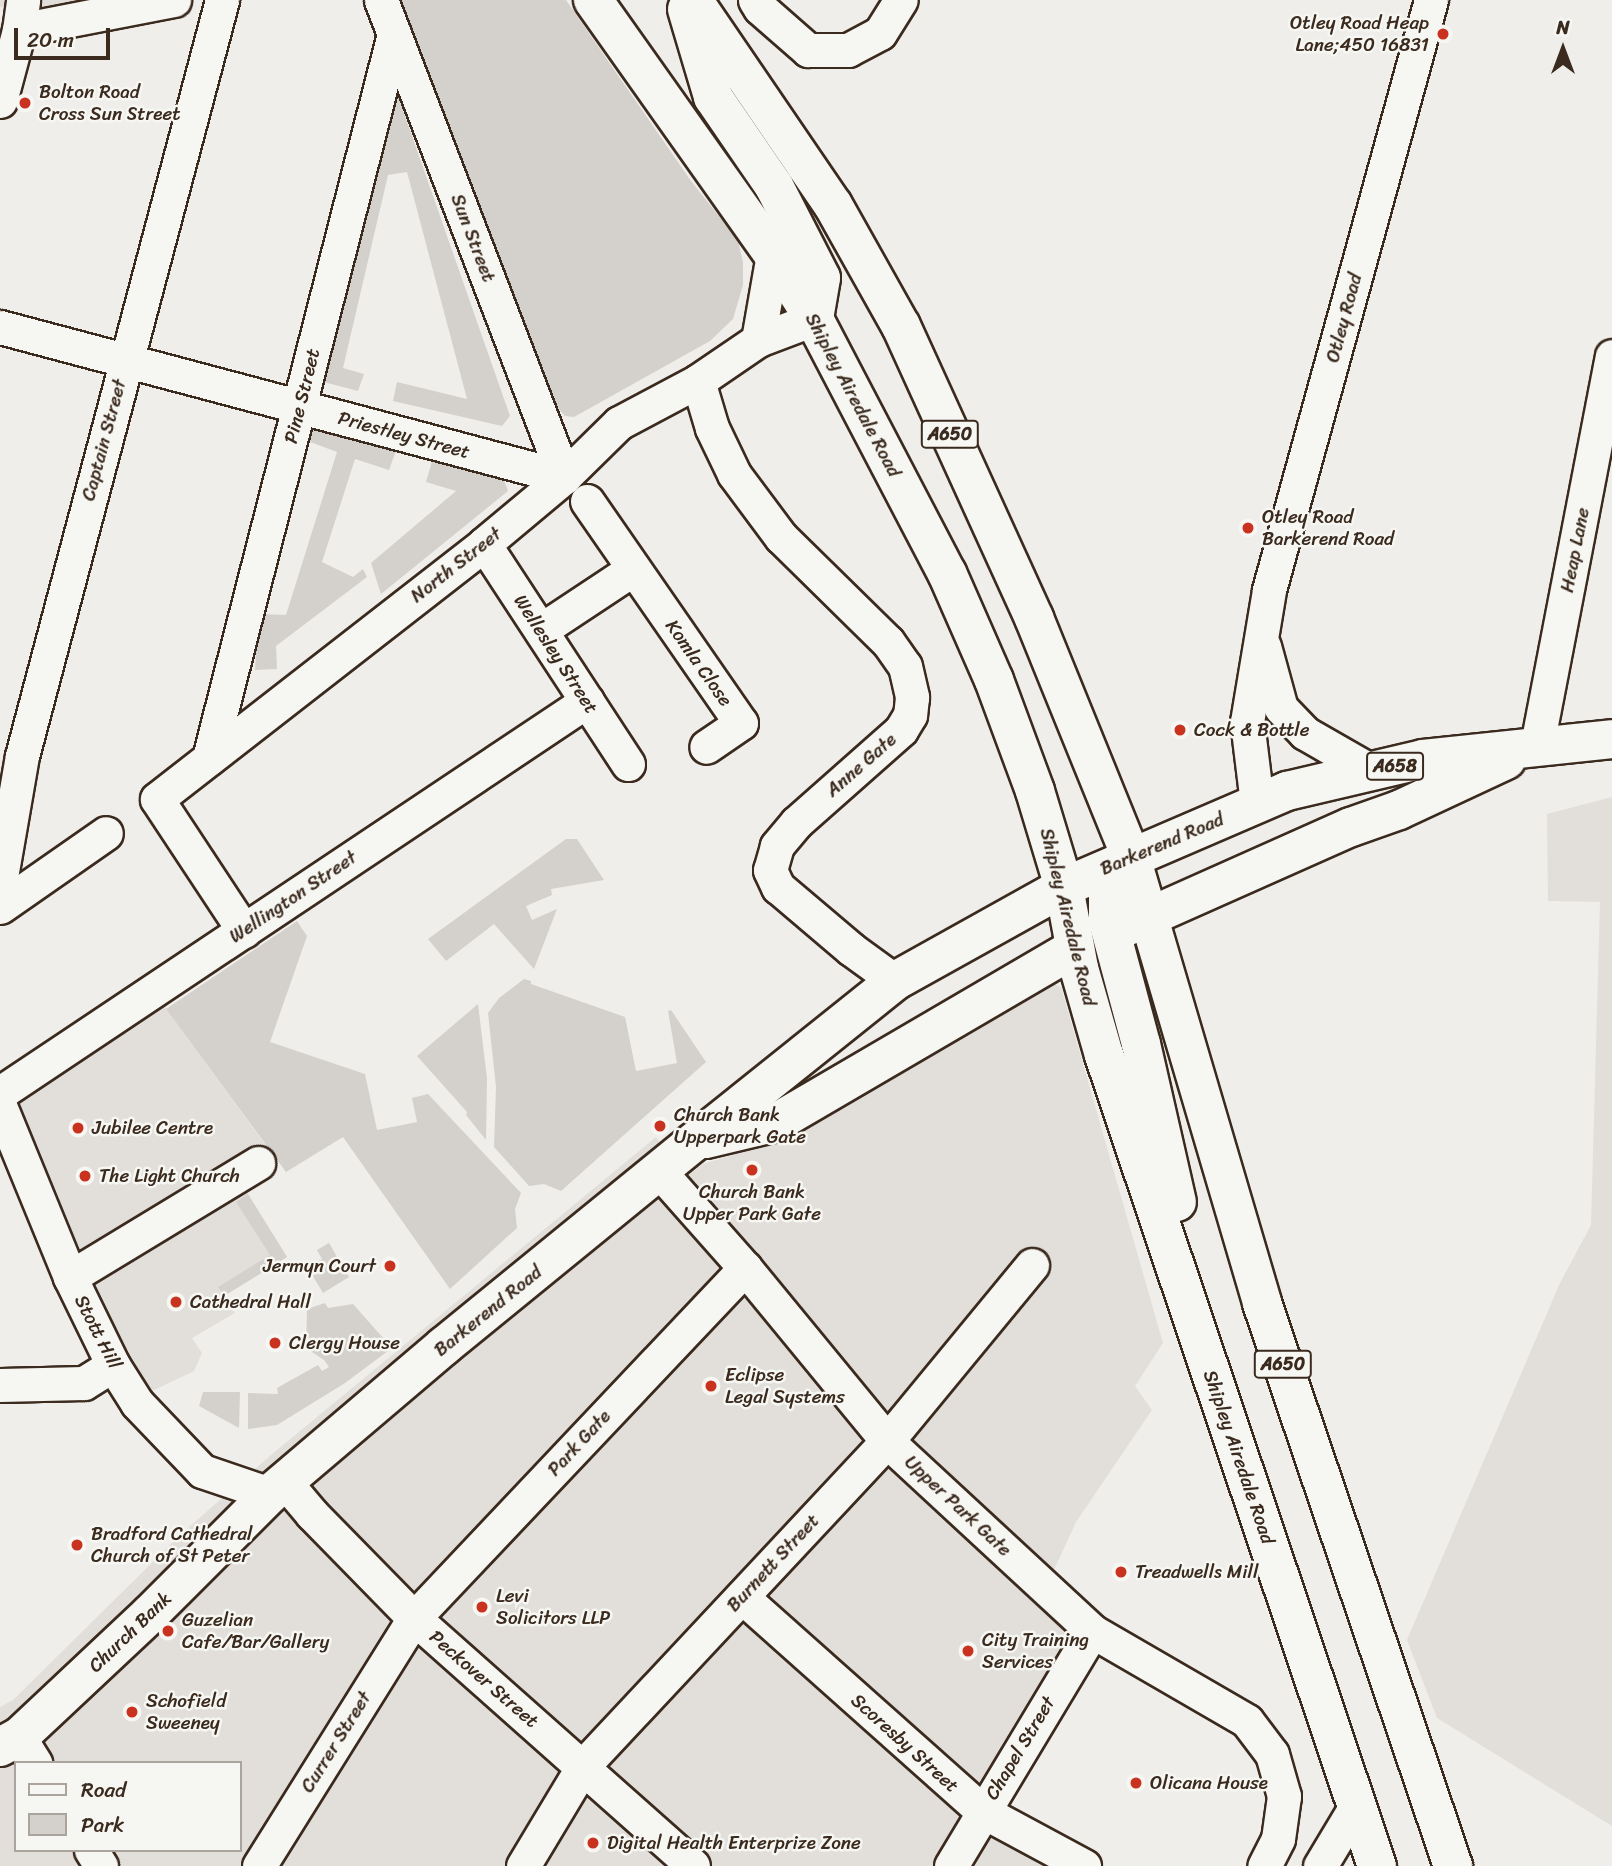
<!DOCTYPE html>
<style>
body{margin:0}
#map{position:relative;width:1612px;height:1866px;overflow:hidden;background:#efeeea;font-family:Sriracha,sans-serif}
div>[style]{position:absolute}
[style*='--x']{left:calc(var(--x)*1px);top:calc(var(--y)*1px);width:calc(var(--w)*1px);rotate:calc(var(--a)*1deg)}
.built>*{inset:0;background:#e2dfdb}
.green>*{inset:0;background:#d4d1cc}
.roads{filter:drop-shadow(2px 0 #3b2a1e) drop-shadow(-2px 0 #3b2a1e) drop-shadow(0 2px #3b2a1e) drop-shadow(0 -2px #3b2a1e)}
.street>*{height:33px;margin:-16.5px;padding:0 16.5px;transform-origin:16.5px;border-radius:16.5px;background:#f6f6f2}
.secondary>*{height:38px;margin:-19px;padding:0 19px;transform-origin:19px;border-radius:19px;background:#f6f6f2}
.primary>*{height:38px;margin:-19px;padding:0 19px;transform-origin:19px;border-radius:19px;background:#f6f6f2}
.dots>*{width:19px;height:19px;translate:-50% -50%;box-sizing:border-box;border:4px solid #f6f6f2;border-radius:50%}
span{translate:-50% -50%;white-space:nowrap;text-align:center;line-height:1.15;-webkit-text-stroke:5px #f6f6f2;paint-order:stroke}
.shield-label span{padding:2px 5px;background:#f6f6f2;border:2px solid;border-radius:5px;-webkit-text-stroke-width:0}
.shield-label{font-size:18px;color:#3b2a1e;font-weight:700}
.poi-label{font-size:19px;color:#3b2a1e}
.right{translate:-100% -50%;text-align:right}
.left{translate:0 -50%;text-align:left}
.street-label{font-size:19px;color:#3b2a1e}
.legend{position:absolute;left:14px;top:1761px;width:228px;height:91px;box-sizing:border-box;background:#f6f6f2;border:2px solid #aba49d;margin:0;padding:9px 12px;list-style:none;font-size:21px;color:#3b2a1e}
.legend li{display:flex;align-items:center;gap:14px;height:35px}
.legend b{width:35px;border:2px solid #aba49d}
.north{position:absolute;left:1528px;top:14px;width:70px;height:70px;-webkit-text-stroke:5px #f6f6f2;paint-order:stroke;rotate:0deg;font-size:19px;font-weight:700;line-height:28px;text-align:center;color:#3b2a1e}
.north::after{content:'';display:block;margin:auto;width:24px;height:32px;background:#3b2a1e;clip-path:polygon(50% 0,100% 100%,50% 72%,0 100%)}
.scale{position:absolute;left:14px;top:28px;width:96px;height:32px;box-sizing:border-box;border:4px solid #3b2a1e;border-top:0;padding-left:9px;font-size:21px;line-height:24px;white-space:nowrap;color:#3b2a1e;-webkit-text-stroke:5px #f6f6f2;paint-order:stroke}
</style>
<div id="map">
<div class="built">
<i style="clip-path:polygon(0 0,106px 0,51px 10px,0 7px)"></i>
<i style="clip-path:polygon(1612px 797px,1612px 1826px,1437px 1718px,1407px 1640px,1560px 1283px,1591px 1225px,1600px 902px,1548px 901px,1547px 814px)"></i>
<i style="clip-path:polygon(evenodd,1039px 978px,1061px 987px,1163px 1343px,1135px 1386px,1152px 1410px,1076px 1522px,1054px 1570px,1091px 1606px,1097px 1625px,1095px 1666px,1004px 1805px,1093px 1866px,0 1866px,0 1707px,13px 1700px,179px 1536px,271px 1455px,656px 1137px,688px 1176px,703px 1164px,733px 1155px,976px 1001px,1039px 978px,16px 1763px,240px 1763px,240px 1850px,16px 1850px,16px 1763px)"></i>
<i style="clip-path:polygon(165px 1002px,166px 1009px,264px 1143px,289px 1153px,241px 1183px,287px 1257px,224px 1296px,235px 1313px,192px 1338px,202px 1353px,194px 1371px,146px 1394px,123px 1354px,16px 1117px,18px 1103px)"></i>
</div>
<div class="green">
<i style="clip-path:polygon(398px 0,566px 0,691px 181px,738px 240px,743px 263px,743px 285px,733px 319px,710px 341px,574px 417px,565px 416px,558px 408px)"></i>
<i style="clip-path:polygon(398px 96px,510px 416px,502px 426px,393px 401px,397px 382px,467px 399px,407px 172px,388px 175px,343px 368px,364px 374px,358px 391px,316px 380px,390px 105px)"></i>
<i style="clip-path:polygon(309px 420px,397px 448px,389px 470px,355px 459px,322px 562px,353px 577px,363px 569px,367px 577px,276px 646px,277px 669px,255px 670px,258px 614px,286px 615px,337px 452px,305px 440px)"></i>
<i style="clip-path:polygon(433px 458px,503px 478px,508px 491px,381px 594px,371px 563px,456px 491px,426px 482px)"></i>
<i style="clip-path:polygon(566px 839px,577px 839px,604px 880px,551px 889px,552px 895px,526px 906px,532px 920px,557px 909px,534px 969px,494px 924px,446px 961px,428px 939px)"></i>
<i style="clip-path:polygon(297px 921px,307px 936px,270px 1042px,365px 1074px,377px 1130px,417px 1122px,412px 1098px,428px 1094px,521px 1193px,515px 1209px,517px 1228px,450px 1289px,343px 1137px,286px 1172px,166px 1009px)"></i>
<i style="clip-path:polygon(524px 979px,531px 981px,531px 984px,625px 1017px,636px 1071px,677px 1063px,668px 1011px,671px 1010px,706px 1062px,561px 1191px,544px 1184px,529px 1186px,494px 1147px,496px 1087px,488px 1013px,499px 998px)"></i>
<i style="clip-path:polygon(478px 1004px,487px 1078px,486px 1140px,466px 1115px,467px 1112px,417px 1056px)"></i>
<i style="clip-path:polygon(248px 1194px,287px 1257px,224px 1296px,218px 1287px,270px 1255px,236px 1202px)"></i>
<i style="clip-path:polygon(329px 1243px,349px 1277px,323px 1293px,308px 1268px,322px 1259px,317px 1250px)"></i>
<i style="clip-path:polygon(325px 1303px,328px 1308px,353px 1304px,392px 1348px,345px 1383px,277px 1425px,248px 1429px,248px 1393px,278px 1394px,277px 1388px,318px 1365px,322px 1371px,329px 1367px,324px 1360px,306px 1348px,307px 1309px)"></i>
<i style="clip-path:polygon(203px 1392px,240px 1392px,239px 1428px,199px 1406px)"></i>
</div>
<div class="roads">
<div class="street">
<i style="--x:381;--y:0;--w:511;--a:69.01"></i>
<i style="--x:755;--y:0;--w:9;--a:58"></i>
<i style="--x:760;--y:8;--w:64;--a:41.2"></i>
<i style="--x:808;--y:50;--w:40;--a:0"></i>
<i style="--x:848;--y:50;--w:36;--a:-28"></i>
<i style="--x:880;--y:33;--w:39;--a:-58"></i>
<i style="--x:19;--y:30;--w:158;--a:-11"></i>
<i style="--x:0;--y:101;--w:73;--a:-75"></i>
<i style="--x:19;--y:30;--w:30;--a:-82"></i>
<i style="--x:0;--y:327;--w:584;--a:14.89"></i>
<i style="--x:758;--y:340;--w:87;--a:-80.1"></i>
<i style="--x:698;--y:381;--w:49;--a:73.4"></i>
<i style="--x:712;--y:428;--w:51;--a:64.4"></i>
<i style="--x:734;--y:474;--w:79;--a:53.3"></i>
<i style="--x:781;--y:537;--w:150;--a:44.5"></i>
<i style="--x:888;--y:642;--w:29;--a:55"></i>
<i style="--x:905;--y:666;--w:32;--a:77"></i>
<i style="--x:912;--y:697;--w:18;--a:96"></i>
<i style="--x:910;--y:715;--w:17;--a:121"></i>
<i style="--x:901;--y:730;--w:140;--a:138.5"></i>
<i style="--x:796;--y:823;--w:30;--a:130"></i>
<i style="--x:777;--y:846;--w:25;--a:106"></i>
<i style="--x:770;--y:870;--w:19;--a:65"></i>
<i style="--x:778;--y:887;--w:96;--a:40.3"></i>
<i style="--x:851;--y:949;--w:54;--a:36"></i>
<i style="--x:587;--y:501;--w:270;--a:55.3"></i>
<i style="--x:741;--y:723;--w:42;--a:145.6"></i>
<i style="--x:484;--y:544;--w:263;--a:56.8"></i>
<i style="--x:541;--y:630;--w:110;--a:-33.5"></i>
<i style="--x:1264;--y:646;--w:64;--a:74.7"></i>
<i style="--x:1281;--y:708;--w:35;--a:46"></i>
<i style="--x:1305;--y:733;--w:76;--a:29.9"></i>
<i style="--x:1537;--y:745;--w:396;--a:-79.1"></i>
<i style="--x:209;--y:758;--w:747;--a:-75.67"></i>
<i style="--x:1257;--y:803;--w:82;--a:-97"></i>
<i style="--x:1247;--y:722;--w:134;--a:-80.5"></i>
<i style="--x:1269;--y:590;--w:612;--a:-74.65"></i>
<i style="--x:0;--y:883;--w:129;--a:-80.2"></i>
<i style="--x:22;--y:756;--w:782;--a:-75.18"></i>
<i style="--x:0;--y:907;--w:129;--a:-34.9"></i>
<i style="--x:244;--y:931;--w:158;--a:-123.4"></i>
<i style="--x:157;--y:799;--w:415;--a:-37.9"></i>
<i style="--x:484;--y:544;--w:104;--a:-39.9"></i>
<i style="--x:564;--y:477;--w:77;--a:-44.5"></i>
<i style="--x:619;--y:423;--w:89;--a:-28"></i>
<i style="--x:698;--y:381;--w:73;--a:-34.3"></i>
<i style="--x:758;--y:340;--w:60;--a:-20.6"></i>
<i style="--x:0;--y:1093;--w:706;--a:-33.74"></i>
<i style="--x:0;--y:1106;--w:185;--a:67.7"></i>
<i style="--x:70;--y:1277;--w:98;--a:64"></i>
<i style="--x:113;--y:1365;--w:45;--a:57.7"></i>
<i style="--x:137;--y:1403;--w:94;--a:46.3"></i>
<i style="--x:202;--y:1471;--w:72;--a:18.7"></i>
<i style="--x:660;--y:1172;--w:128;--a:48.5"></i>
<i style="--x:745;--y:1268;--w:224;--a:50.6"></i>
<i style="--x:887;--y:1441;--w:280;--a:42.8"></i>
<i style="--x:1092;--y:1631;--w:179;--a:30.1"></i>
<i style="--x:1247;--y:1721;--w:41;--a:52.9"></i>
<i style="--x:1272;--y:1754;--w:44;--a:74.1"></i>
<i style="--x:1284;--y:1796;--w:43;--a:97.9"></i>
<i style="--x:1278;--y:1839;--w:30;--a:117"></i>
<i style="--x:70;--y:1277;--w:220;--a:-31.2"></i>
<i style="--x:0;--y:1385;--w:84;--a:-1.4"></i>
<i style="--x:84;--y:1383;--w:34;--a:-32"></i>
<i style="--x:285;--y:1482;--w:42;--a:49.8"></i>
<i style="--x:312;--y:1514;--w:146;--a:45.6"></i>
<i style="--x:414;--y:1618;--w:373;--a:41.6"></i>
<i style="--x:742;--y:1597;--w:322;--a:41.7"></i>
<i style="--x:982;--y:1811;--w:116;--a:28.3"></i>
<i style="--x:19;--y:1737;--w:31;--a:58"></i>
<i style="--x:91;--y:1850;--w:19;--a:58"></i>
<i style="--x:259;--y:1866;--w:292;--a:-58"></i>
<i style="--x:414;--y:1618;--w:482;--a:-46.6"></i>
<i style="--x:523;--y:1866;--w:117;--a:-59"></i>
<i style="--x:583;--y:1766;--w:445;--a:-46.9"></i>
<i style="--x:887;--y:1441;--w:228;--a:-50.5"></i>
<i style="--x:951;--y:1866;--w:274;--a:-59"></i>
<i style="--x:1320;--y:1866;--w:70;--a:-59"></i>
</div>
<div class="secondary">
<i style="--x:706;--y:1139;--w:73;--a:-13.5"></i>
<i style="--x:777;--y:1122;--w:345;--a:-30.3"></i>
<i style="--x:0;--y:1747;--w:21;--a:-28"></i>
<i style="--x:19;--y:1737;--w:181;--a:-43.2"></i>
<i style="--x:151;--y:1613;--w:168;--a:-45"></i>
<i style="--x:270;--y:1494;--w:228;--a:-40.4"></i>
<i style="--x:444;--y:1346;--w:323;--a:-39.2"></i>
<i style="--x:694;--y:1142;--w:258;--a:-38.7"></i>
<i style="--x:895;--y:981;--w:193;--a:-29.1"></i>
</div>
<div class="primary">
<i style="--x:593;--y:0;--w:311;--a:54.7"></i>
<i style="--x:773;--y:254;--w:77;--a:57.8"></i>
<i style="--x:814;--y:319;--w:287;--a:62.4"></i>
<i style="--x:947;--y:573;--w:117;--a:66.3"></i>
<i style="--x:994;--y:680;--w:118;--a:69.7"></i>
<i style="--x:1035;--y:791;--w:100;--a:73.2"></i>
<i style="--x:1064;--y:887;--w:82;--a:79.5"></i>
<i style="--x:1079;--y:968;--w:91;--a:74"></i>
<i style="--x:1104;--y:1055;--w:856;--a:71.4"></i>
<i style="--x:693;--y:0;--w:248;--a:55.7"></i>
<i style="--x:833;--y:205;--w:139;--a:60.7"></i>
<i style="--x:901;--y:326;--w:321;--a:65.5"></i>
<i style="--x:1034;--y:618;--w:258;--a:67.9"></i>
<i style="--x:1131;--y:857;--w:465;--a:73.6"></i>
<i style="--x:1262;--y:1303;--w:595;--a:71.26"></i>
<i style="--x:687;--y:9;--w:92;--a:73.5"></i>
<i style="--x:713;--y:97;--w:108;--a:55.6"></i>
<i style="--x:774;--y:186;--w:103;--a:62.9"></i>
<i style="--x:821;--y:278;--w:42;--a:99.7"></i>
<i style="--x:1131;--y:857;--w:27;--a:132"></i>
<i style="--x:1113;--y:877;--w:17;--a:107"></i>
<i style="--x:1108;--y:893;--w:28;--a:90"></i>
<i style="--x:1108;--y:921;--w:127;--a:75"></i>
<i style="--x:1141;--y:1044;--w:162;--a:77.2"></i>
<i style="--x:1064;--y:887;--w:243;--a:-23.3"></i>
<i style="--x:1287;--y:791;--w:140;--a:-13.2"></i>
<i style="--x:1423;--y:759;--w:190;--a:-6"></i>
<i style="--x:1126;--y:927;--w:246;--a:-24"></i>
<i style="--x:1351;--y:827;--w:51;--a:-19.5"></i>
<i style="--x:1399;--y:810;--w:118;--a:-25"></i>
</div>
</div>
<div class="dots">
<i style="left:1443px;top:34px;background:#c8321e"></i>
<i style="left:25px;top:103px;background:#c8321e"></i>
<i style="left:1248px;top:528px;background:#c8321e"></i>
<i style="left:1180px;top:730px;background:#c8321e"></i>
<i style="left:660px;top:1126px;background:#c8321e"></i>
<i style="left:78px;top:1128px;background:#c8321e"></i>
<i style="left:752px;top:1170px;background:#c8321e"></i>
<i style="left:85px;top:1176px;background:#c8321e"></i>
<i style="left:390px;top:1266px;background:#c8321e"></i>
<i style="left:176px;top:1302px;background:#c8321e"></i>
<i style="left:275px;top:1343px;background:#c8321e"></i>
<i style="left:711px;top:1386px;background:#c8321e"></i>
<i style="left:77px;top:1545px;background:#c8321e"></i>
<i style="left:1121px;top:1572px;background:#c8321e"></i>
<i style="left:482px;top:1607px;background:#c8321e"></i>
<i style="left:168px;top:1631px;background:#c8321e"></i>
<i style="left:968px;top:1651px;background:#c8321e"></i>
<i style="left:132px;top:1712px;background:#c8321e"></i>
<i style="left:1136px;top:1783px;background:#c8321e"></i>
<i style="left:593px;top:1843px;background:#c8321e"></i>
</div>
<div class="shield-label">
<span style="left:950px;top:434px">A650</span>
<span style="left:1395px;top:766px">A658</span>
<span style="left:1283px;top:1364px">A650</span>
</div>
<div class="poi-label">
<span class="right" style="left:1429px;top:34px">Otley Road Heap<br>Lane;450 16831</span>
<span class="left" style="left:39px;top:103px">Bolton Road<br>Cross Sun Street</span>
<span class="left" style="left:1262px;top:528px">Otley Road<br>Barkerend Road</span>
<span class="left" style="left:1194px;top:730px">Cock &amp; Bottle</span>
<span class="left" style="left:674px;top:1126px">Church Bank<br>Upperpark Gate</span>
<span class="left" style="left:92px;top:1128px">Jubilee Centre</span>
<span class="left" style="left:99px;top:1176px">The Light Church</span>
<span style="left:752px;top:1203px">Church Bank<br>Upper Park Gate</span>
<span class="right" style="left:376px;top:1266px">Jermyn Court</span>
<span class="left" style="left:190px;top:1302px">Cathedral Hall</span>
<span class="left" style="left:289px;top:1343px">Clergy House</span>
<span class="left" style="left:725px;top:1386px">Eclipse<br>Legal Systems</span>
<span class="left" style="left:91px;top:1545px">Bradford Cathedral<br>Church of St Peter</span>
<span class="left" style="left:1135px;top:1572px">Treadwells Mill</span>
<span class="left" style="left:496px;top:1607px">Levi<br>Solicitors LLP</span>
<span class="left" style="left:182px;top:1631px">Guzelian<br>Cafe/Bar/Gallery</span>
<span class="left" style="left:982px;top:1651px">City Training<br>Services</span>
<span class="left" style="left:146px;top:1712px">Schofield<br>Sweeney</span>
<span class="left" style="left:1150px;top:1783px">Olicana House</span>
<span class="left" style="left:607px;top:1843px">Digital Health Enterprize Zone</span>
</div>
<div class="street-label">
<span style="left:473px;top:238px;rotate:69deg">Sun Street</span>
<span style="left:1344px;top:318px;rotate:-75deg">Otley Road</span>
<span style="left:853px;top:395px;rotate:62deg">Shipley Airedale Road</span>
<span style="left:302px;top:396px;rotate:-76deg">Pine Street</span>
<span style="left:404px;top:435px;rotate:15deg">Priestley Street</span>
<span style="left:104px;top:440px;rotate:-75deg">Captain Street</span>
<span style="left:1575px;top:550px;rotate:-79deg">Heap Lane</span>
<span style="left:456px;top:565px;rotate:-38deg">North Street</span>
<span style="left:556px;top:654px;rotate:57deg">Wellesley Street</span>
<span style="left:699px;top:663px;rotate:55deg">Komla Close</span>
<span style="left:861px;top:765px;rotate:-41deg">Anne Gate</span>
<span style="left:1162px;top:844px;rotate:-23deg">Barkerend Road</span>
<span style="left:293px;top:897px;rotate:-34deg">Wellington Street</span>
<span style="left:1068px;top:917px;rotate:76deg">Shipley Airedale Road</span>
<span style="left:488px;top:1311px;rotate:-39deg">Barkerend Road</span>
<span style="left:98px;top:1332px;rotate:63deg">Stott Hill</span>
<span style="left:579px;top:1443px;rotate:-47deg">Park Gate</span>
<span style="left:1239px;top:1457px;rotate:71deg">Shipley Airedale Road</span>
<span style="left:958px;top:1506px;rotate:43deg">Upper Park Gate</span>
<span style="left:773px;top:1563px;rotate:-47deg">Burnett Street</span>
<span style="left:130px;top:1632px;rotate:-44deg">Church Bank</span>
<span style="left:484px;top:1679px;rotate:41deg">Peckover Street</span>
<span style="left:336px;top:1742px;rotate:-58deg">Currer Street</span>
<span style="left:905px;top:1743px;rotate:42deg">Scoresby Street</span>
<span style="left:1020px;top:1748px;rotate:-59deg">Chapel Street</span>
</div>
<ul class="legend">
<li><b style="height:9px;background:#f6f6f2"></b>Road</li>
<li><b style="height:19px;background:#d4d1cc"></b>Park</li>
</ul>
<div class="north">N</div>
<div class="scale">20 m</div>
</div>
